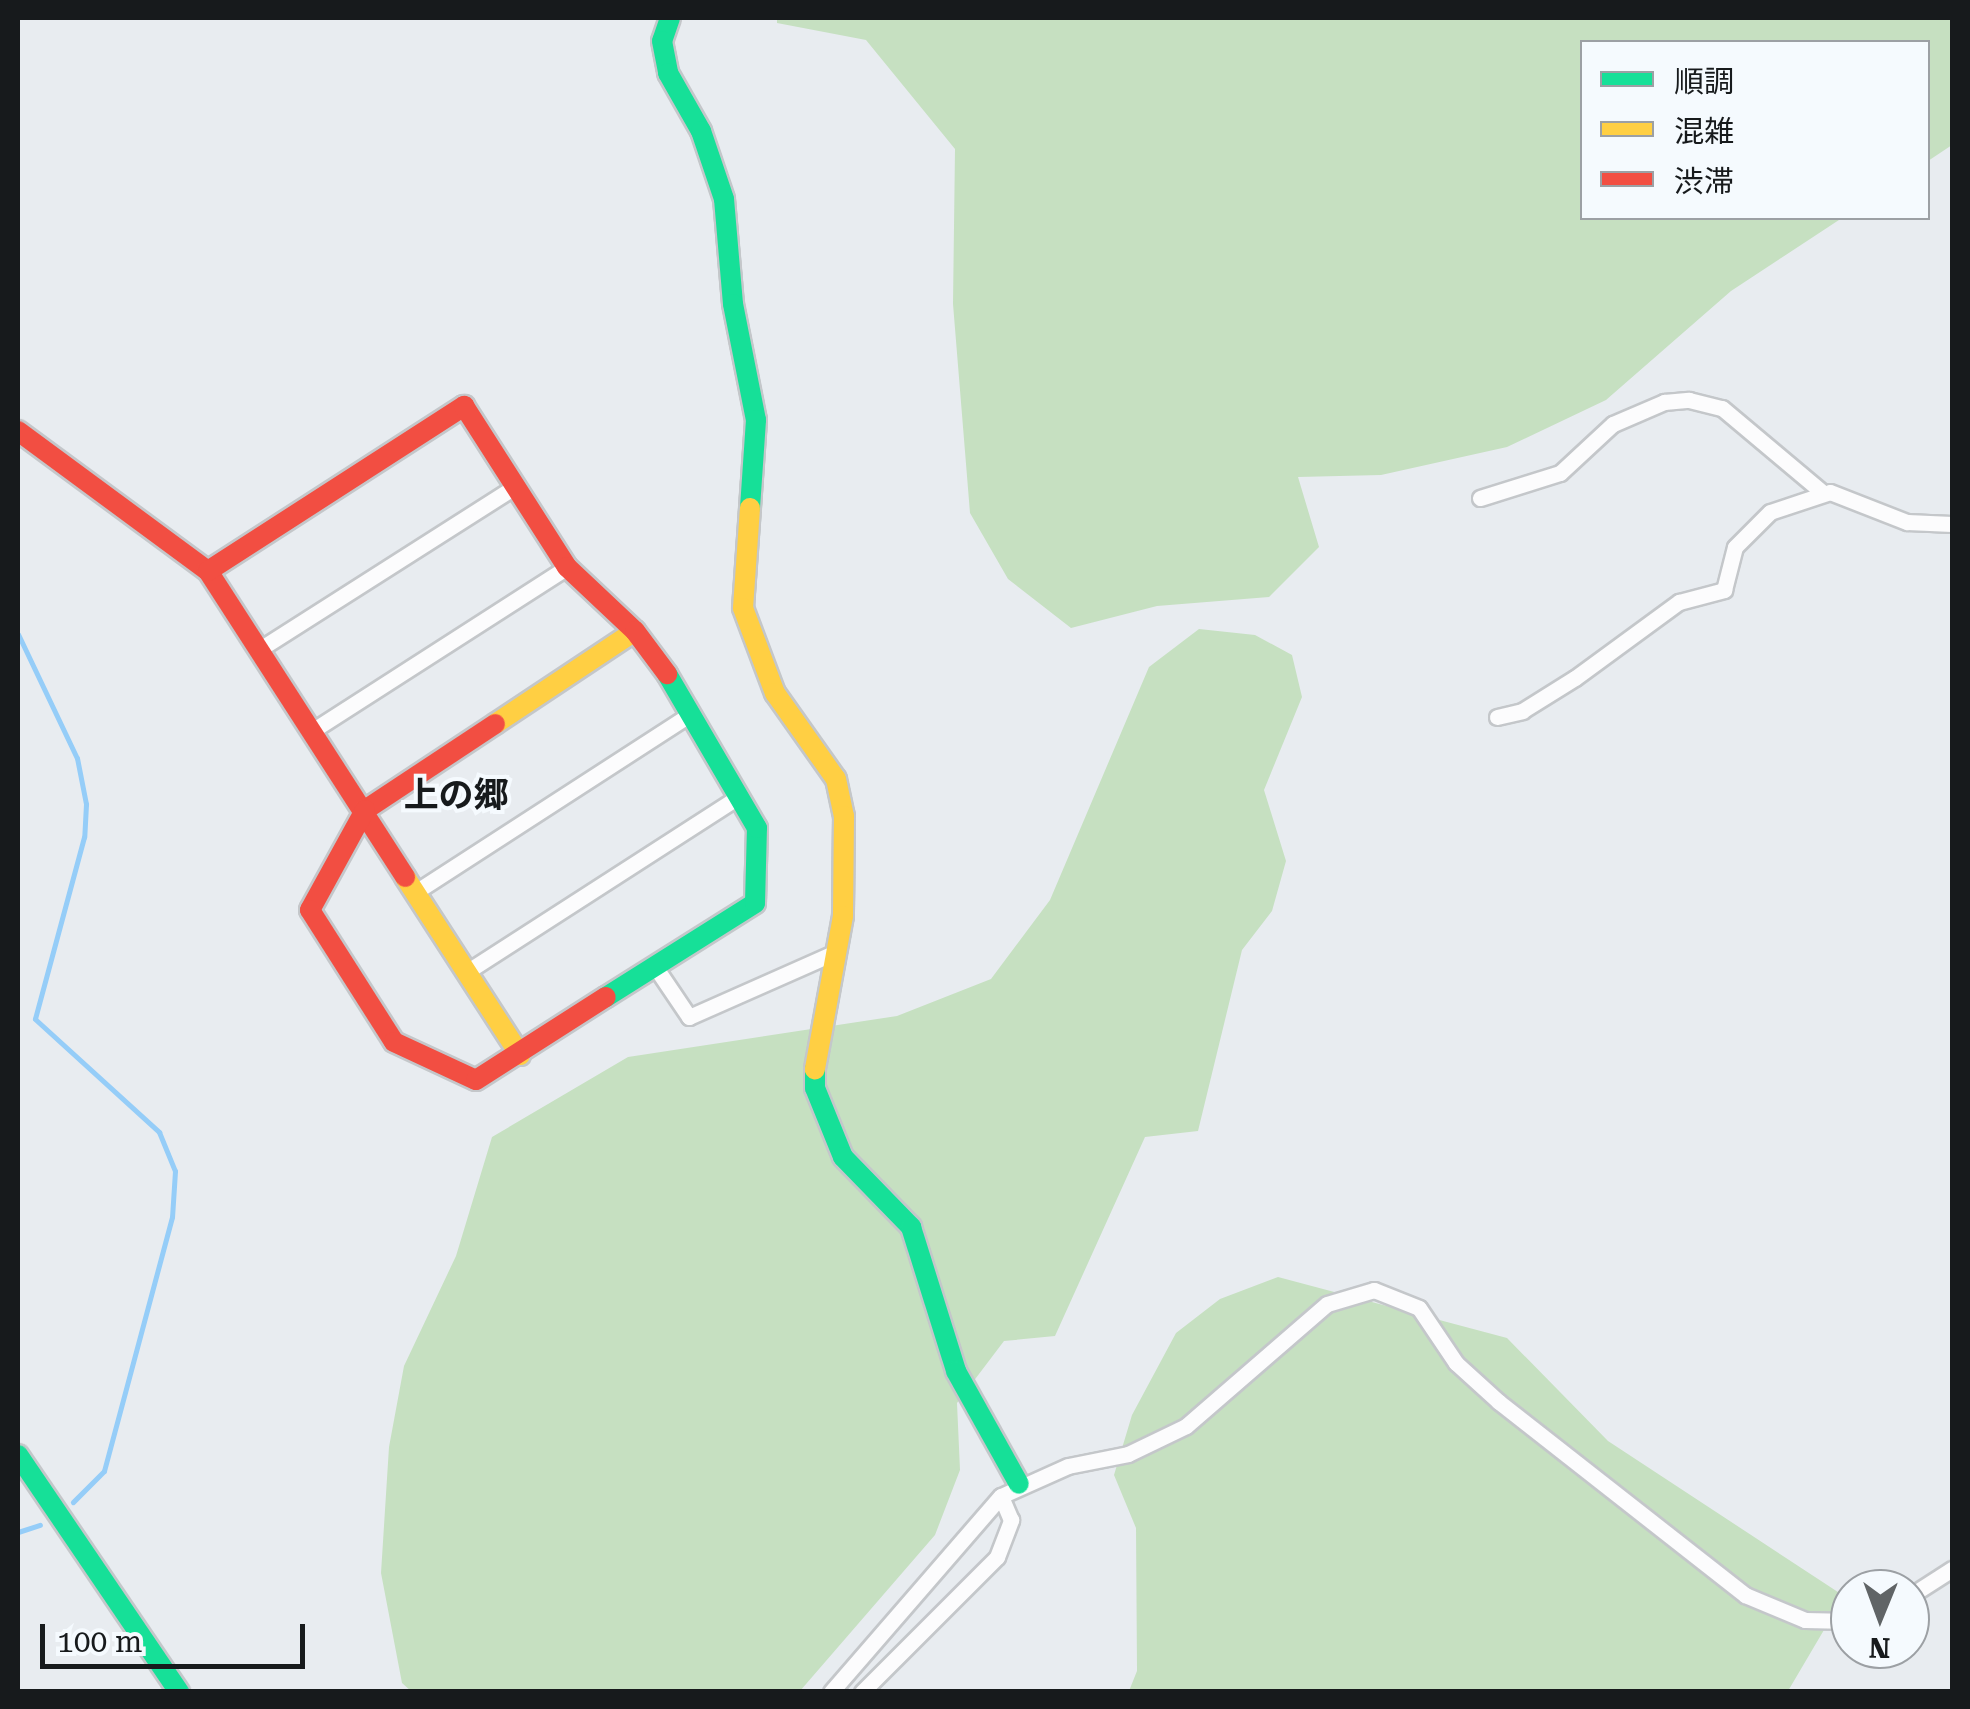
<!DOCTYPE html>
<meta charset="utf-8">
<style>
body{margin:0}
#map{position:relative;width:1970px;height:1709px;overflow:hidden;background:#e8ecf0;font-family:"Roboto Serif","Noto Sans JP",serif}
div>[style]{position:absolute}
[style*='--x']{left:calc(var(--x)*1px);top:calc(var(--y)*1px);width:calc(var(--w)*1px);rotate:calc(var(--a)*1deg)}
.green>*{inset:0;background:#c6e0c1}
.stream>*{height:5px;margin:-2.5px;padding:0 2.5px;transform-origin:2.5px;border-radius:2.5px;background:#95cdf8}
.roads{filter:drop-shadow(2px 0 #c4c7ca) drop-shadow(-2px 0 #c4c7ca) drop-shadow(0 2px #c4c7ca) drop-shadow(0 -2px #c4c7ca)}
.street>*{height:15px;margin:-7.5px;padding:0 7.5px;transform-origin:7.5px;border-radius:7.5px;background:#fcfcfd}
.fast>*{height:20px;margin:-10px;padding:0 10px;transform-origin:10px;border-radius:10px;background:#16e098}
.slow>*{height:20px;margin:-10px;padding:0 10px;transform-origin:10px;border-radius:10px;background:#ffcf43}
.jam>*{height:20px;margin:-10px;padding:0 10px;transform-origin:10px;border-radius:10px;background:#f24e42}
span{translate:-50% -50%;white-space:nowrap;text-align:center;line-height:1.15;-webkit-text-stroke:8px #f5fafe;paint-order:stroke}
.quarter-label{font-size:35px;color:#171a1c;font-weight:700}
.frame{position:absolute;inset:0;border:20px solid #171a1c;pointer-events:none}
.legend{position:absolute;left:1580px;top:40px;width:350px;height:180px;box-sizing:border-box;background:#f5fafe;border:2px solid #9ca0a4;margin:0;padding:12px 18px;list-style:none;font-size:30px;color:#171a1c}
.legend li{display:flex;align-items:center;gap:20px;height:50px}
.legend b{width:50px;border:2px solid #9ca0a4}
.north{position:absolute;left:1830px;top:1569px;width:100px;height:100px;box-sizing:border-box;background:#f5fafe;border:2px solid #9ca0a4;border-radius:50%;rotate:181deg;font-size:28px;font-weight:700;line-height:40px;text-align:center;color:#171a1c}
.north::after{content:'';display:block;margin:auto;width:35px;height:45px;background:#606466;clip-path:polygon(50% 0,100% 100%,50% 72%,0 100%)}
.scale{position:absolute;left:40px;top:1624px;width:265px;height:45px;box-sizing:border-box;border:5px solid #171a1c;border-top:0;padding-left:12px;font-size:30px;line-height:35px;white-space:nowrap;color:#171a1c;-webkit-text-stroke:8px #f5fafe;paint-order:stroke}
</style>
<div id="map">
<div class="green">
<i style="clip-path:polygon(777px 18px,1952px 18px,1952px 145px,1928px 161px,1928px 42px,1582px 42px,1582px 218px,1842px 218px,1731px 291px,1606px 400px,1507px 447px,1381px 475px,1298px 477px,1319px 547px,1269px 597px,1157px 606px,1071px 628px,1008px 579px,970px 513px,953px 304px,955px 149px,866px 40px,777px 23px)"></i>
<i style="clip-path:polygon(1199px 629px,1255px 635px,1292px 655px,1302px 697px,1264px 790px,1286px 861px,1272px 911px,1242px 950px,1198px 1131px,1145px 1137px,1055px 1336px,1004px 1341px,957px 1403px,960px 1470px,935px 1535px,800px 1691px,412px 1692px,402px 1683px,381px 1573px,389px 1447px,404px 1366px,456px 1256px,492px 1137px,628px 1057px,897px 1016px,991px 979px,1050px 900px,1149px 667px)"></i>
<i style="clip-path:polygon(1278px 1277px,1507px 1338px,1608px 1441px,1844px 1596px,1788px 1691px,1129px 1691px,1137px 1671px,1136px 1528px,1114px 1475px,1132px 1415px,1176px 1333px,1220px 1299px)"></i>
</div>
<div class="stream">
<i style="--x:18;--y:634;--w:137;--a:64.6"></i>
<i style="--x:77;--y:758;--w:47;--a:78.9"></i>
<i style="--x:86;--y:804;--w:33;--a:93"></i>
<i style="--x:84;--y:837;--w:188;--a:105.1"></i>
<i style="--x:35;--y:1019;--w:168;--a:42.3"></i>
<i style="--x:159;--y:1132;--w:42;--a:67.7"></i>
<i style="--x:175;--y:1171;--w:46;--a:93.7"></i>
<i style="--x:172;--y:1217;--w:263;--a:105"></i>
<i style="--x:104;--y:1471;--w:44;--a:135"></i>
<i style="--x:18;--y:1532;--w:23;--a:-18"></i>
</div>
<div class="roads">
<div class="street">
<i style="--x:1480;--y:498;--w:84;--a:-17.4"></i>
<i style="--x:1560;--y:473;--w:72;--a:-42.8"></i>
<i style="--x:1613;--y:424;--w:56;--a:-23.3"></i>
<i style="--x:1664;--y:402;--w:25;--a:-5"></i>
<i style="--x:1689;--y:400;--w:34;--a:14"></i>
<i style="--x:1722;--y:408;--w:131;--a:40"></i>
<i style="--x:263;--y:647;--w:300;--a:-32.5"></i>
<i style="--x:1497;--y:717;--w:26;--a:-13"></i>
<i style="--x:1522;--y:711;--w:62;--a:-31.9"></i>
<i style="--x:1575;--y:678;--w:129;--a:-36.2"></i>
<i style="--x:1679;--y:602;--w:47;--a:-14.9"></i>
<i style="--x:1724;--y:590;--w:44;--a:-75.7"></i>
<i style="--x:1735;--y:547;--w:49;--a:-45"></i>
<i style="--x:1770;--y:512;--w:63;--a:-18.4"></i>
<i style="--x:1830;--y:492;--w:83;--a:21.3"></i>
<i style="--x:1907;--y:522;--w:45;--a:2.5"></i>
<i style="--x:315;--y:729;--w:300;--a:-32.7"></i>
<i style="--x:417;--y:891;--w:323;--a:-32.9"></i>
<i style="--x:656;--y:968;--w:59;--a:56"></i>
<i style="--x:689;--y:1017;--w:161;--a:-23.9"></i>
<i style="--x:468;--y:971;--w:319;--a:-32.8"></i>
<i style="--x:1910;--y:1596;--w:50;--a:-32.7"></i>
<i style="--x:831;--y:1692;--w:259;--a:-49.1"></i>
<i style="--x:1001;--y:1496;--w:73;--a:-24.1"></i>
<i style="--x:1068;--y:1466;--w:61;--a:-11.3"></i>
<i style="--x:1128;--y:1454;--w:64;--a:-25.8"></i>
<i style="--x:1186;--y:1426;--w:186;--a:-40.9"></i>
<i style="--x:1327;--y:1304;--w:49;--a:-16.6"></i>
<i style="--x:1374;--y:1290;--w:48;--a:21.8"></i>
<i style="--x:1419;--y:1308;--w:66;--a:56.1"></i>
<i style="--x:1456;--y:1363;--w:58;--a:42.2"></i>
<i style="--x:1499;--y:1402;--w:313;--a:38.1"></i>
<i style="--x:1745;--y:1595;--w:65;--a:22.6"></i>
<i style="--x:1805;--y:1620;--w:45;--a:1.3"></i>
<i style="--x:862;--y:1692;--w:191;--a:-45"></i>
<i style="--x:997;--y:1557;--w:40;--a:-69"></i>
<i style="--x:1011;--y:1520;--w:26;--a:-113"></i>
</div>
<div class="fast">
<i style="--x:670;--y:18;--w:24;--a:109"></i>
<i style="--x:662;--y:41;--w:33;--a:79"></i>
<i style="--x:668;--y:73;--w:67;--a:60.4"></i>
<i style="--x:701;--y:131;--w:72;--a:71.3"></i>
<i style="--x:724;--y:199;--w:105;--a:85.1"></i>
<i style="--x:733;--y:304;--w:118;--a:78.8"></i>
<i style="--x:756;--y:420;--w:88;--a:93.9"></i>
<i style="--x:606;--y:997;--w:176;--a:-32.2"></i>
<i style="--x:755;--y:903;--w:75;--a:-88.5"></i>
<i style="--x:757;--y:828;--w:178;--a:-120.3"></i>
<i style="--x:815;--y:1069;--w:19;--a:90"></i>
<i style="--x:815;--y:1088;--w:74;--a:67.9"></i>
<i style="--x:843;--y:1157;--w:98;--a:45.8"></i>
<i style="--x:911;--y:1227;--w:151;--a:72.6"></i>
<i style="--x:956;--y:1371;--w:129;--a:60.9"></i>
<i style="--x:18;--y:1455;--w:287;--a:55.8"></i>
</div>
<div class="slow">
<i style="--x:750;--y:508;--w:100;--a:94"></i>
<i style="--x:743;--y:608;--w:91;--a:69.4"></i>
<i style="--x:775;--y:693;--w:105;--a:54.7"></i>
<i style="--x:836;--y:779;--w:38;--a:78"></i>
<i style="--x:844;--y:816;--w:100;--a:90.6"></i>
<i style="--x:843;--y:916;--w:156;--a:100.4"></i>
<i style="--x:495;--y:724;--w:168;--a:-33.6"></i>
<i style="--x:405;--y:877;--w:212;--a:57.1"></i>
</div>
<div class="jam">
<i style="--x:18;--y:431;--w:236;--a:36.4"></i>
<i style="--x:208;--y:571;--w:364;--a:57.2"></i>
<i style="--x:208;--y:571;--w:305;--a:-32.8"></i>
<i style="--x:464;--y:406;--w:191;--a:57.4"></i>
<i style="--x:567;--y:567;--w:93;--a:43.3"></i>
<i style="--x:635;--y:631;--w:54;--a:53.3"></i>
<i style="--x:495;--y:724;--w:156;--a:146.5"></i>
<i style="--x:365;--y:810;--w:114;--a:118.8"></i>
<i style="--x:310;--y:910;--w:156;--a:57.5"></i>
<i style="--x:394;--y:1042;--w:90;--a:24.9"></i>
<i style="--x:476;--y:1080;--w:154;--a:-32.6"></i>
</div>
</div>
<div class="quarter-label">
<span style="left:456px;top:796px">上の郷</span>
</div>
<div class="frame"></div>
<ul class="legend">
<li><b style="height:12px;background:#16e098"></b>順調</li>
<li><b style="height:12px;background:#ffcf43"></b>混雑</li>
<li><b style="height:12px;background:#f24e42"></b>渋滞</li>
</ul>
<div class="north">N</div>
<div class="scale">100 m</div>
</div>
